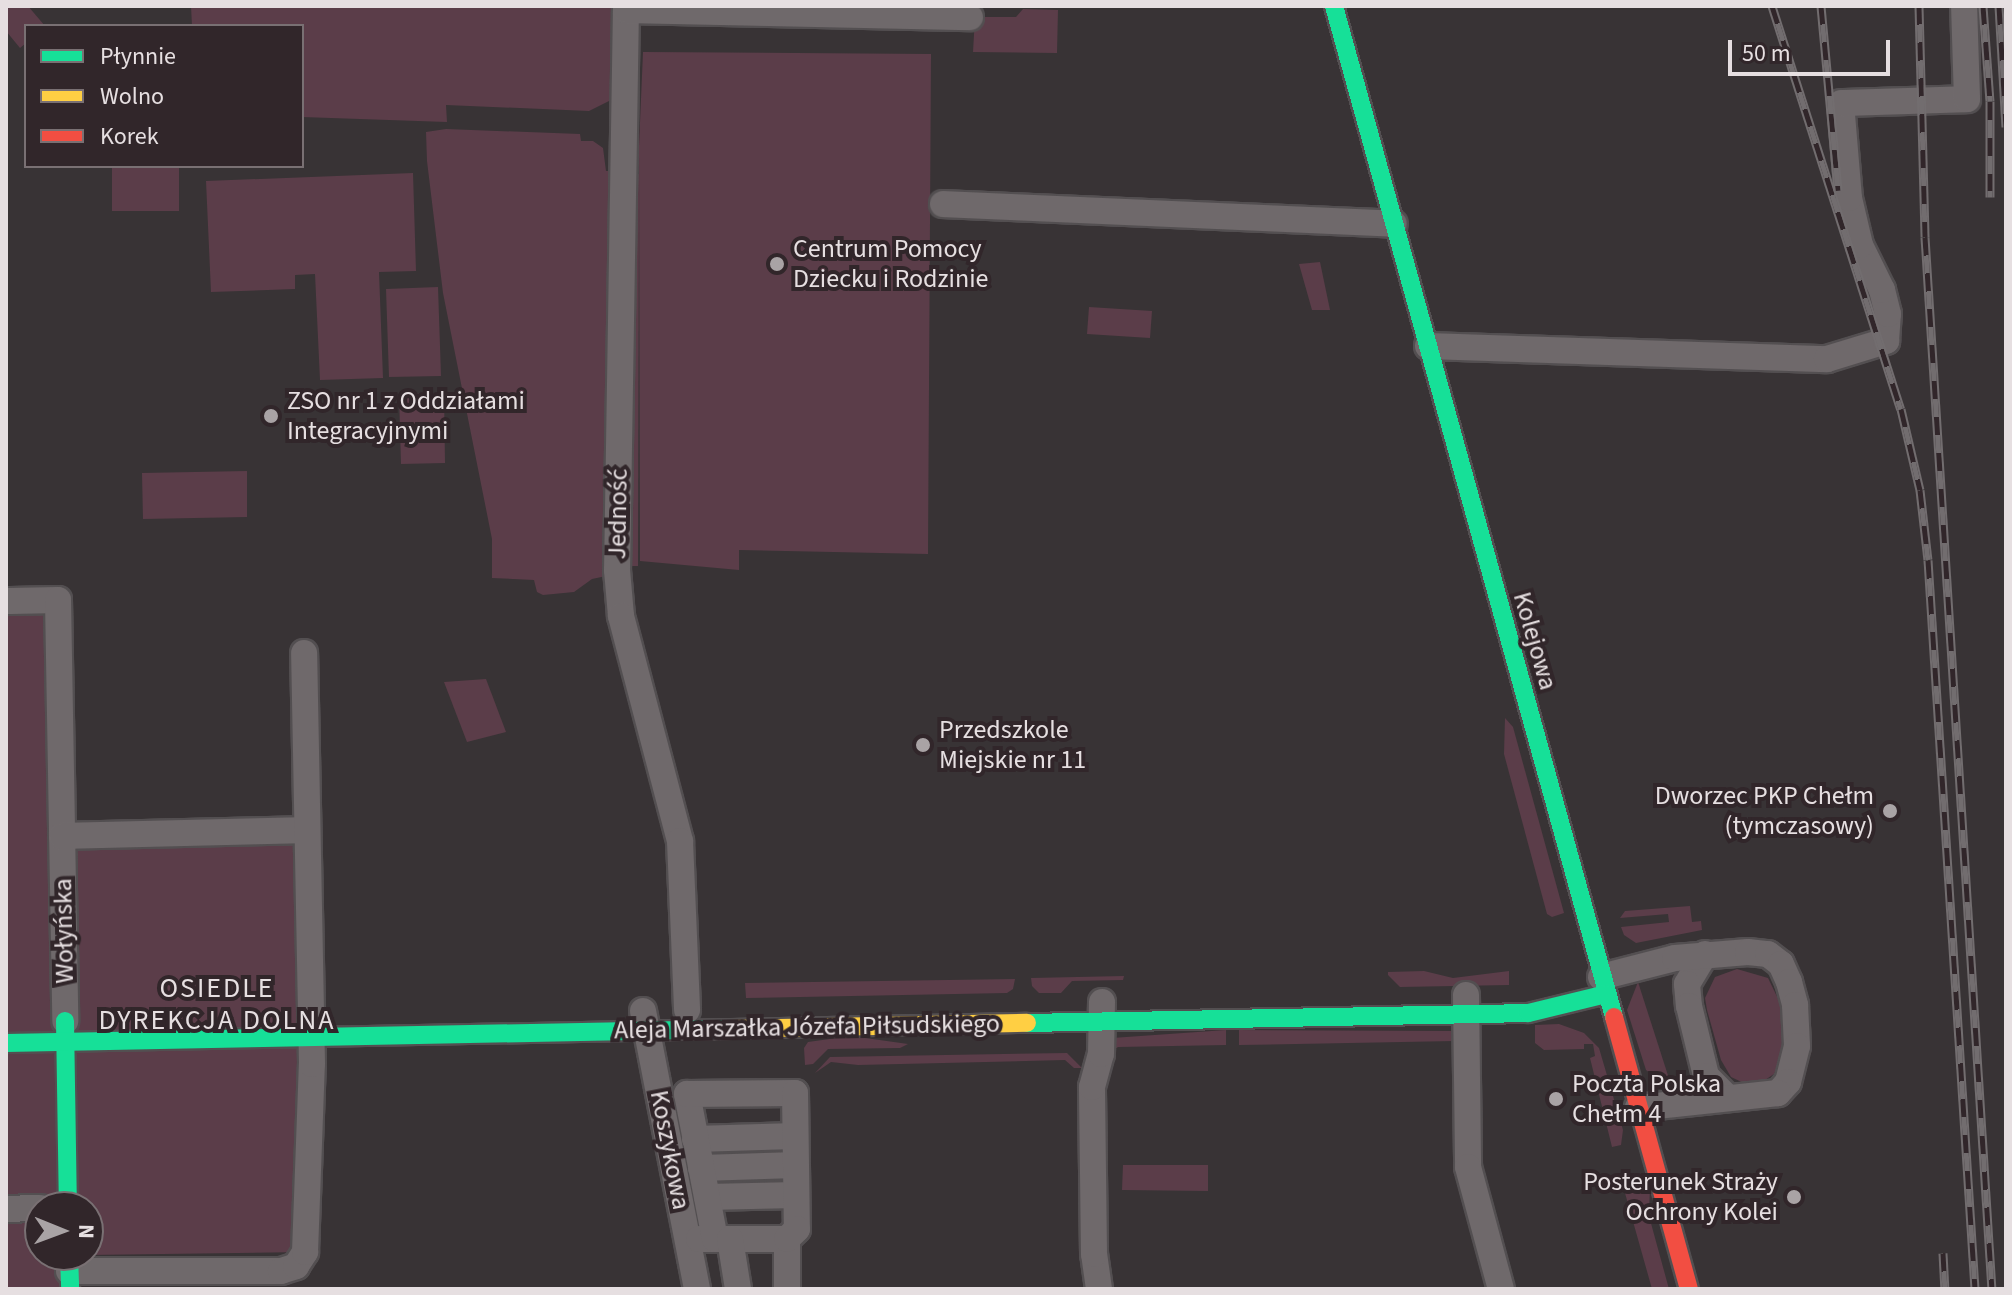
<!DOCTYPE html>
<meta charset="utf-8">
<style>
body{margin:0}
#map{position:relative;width:2012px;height:1295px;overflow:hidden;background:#383335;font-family:"Source Sans 3",sans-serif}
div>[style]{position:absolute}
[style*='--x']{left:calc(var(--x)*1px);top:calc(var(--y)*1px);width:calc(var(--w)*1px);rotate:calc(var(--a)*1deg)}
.green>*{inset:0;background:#5b3d49}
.roads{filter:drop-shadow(2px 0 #534f51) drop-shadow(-2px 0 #534f51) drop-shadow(0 2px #534f51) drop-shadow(0 -2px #534f51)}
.street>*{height:26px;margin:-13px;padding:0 13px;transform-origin:13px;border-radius:13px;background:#6f696b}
.fast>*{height:18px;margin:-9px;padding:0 9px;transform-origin:9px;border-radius:9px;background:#16e098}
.slow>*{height:18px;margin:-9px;padding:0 9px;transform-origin:9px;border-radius:9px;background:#ffcf43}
.jam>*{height:18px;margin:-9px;padding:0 9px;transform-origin:9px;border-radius:9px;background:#f24e42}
.rail>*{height:9px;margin-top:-4.5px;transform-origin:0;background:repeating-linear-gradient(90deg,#31262a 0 18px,#726d6f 0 36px);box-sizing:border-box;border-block:2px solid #726d6f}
.dots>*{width:22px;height:22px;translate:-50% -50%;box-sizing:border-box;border:4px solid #31262a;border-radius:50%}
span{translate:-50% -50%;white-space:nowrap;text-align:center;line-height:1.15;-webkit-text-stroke:8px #31262a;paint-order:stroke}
.poi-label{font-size:26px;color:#e6dfe1}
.left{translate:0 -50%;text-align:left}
.right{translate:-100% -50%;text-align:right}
.street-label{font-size:26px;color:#e6dfe1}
.neighbourhood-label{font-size:28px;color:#e6dfe1;letter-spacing:2px}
.frame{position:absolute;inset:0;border:8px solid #e6dfe1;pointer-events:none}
.legend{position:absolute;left:24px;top:24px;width:280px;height:144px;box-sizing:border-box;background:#31262a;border:2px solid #797073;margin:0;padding:10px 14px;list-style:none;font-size:24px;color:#e6dfe1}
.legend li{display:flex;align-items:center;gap:16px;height:40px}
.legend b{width:40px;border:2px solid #797073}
.north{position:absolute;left:24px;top:1191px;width:80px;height:80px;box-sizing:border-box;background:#31262a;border:2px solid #797073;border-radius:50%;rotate:91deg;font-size:22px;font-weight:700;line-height:32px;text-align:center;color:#e6dfe1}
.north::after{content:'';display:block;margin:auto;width:28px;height:36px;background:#a9a3a5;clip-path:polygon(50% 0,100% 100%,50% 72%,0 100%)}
.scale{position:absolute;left:1728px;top:40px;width:162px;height:36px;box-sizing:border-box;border:4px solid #e6dfe1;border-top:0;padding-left:10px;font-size:24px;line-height:28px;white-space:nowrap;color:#e6dfe1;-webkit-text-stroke:6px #31262a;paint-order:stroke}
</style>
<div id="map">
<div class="green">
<i style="clip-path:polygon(6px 6px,28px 6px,45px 26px,26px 26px,26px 43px,20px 48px,6px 31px)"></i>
<i style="clip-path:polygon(191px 6px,614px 6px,613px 99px,589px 111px,446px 105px,447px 122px,302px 117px,302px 26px,192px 26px)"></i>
<i style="clip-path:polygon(1023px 9px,1058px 10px,1057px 53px,973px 52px,975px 17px,1016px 17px)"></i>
<i style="clip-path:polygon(643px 52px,931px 54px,928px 554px,739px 550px,739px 570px,640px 561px,639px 146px)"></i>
<i style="clip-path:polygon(446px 129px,580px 134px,581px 141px,593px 141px,603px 148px,606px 171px,612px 171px,606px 576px,592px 579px,574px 592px,543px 595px,537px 592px,534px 580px,492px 578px,492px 539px,443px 293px,427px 161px,426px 132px)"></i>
<i style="clip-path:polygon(112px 166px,179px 166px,179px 211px,112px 211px)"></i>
<i style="clip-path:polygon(413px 173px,416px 271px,379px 272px,383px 378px,320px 380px,315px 274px,295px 275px,295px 289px,211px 292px,206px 181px)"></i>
<i style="clip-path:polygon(633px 174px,639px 174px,638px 566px,626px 566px)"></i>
<i style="clip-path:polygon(1320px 262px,1330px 310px,1312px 310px,1299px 264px)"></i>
<i style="clip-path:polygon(438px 287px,441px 376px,389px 377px,386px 289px)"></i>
<i style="clip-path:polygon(1089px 307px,1152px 311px,1150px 338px,1087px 334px)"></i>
<i style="clip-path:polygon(444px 393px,445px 463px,401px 464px,399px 394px)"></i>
<i style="clip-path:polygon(247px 471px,247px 517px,143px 519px,142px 473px)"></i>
<i style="clip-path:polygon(58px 600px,62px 836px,307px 830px,305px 1252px,88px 1255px,88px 1207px,40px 1207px,40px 1255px,69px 1255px,69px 1289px,6px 1289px,6px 601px)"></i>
<i style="clip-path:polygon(486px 679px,506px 732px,467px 742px,444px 682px)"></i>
<i style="clip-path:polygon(1505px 718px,1513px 727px,1564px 913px,1552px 917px,1547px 914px,1504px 754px)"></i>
<i style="clip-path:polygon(1690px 906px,1692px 922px,1701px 921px,1702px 930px,1636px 943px,1624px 935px,1621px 927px,1669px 922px,1668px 914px,1620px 918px,1625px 911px)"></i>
<i style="clip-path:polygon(1737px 969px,1768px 978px,1783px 1009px,1782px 1057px,1774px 1074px,1759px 1084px,1748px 1085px,1731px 1077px,1721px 1060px,1707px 1010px,1705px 998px,1715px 977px)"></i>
<i style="clip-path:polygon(1424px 971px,1453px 978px,1509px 971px,1509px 985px,1400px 987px,1388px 975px,1388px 972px)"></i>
<i style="clip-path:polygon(1124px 976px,1123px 980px,1072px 981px,1061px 993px,1039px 993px,1032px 986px,1031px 978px)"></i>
<i style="clip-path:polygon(1015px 979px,1013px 989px,1007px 993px,746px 998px,745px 983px)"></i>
<i style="clip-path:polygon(1638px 982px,1673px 1091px,1646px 1070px,1627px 1010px)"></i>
<i style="clip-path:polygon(1559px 1024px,1584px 1033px,1599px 1048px,1623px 1130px,1621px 1145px,1612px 1147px,1590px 1058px,1595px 1056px,1593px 1044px,1584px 1044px,1584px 1049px,1544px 1050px,1535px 1043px,1535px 1025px)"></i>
<i style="clip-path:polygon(1226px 1030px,1226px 1045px,1118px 1047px,1110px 1052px,1112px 1038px)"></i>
<i style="clip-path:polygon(1239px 1030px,1453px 1031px,1455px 1041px,1239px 1045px)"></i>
<i style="clip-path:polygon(851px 1036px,908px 1044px,900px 1048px,828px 1049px,813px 1064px,805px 1065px,804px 1048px,808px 1042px)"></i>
<i style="clip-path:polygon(1067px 1053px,1082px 1068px,1074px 1068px,1065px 1060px,858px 1065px,831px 1062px,815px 1073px,830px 1057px)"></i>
<i style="clip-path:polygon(1123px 1165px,1208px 1165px,1208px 1191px,1122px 1190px)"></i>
<i style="clip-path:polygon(1650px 1186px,1649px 1216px,1669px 1289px,1652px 1289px,1625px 1193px)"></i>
</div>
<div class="roads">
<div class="street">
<i style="--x:626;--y:6;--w:564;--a:90.91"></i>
<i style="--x:617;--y:570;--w:46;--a:85"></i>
<i style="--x:621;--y:616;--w:233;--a:75.3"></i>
<i style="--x:680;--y:841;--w:169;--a:87.6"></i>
<i style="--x:626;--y:10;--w:344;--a:1.2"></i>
<i style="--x:943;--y:204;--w:451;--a:2.5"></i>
<i style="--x:1428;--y:346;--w:399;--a:1.9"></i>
<i style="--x:1827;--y:359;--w:62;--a:-17"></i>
<i style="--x:1886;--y:341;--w:27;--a:-86"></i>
<i style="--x:1888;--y:314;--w:25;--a:-104"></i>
<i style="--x:1882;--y:290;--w:50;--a:-116.1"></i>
<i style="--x:1860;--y:245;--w:48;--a:-103.2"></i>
<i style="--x:1849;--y:198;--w:95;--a:-94.8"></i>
<i style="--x:1841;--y:103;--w:126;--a:-1.8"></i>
<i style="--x:1967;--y:99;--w:93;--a:-91.8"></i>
<i style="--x:6;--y:601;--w:52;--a:-1.1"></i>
<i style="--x:58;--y:600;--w:421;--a:89"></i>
<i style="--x:62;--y:836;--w:245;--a:-1.4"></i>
<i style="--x:1705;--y:954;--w:35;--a:121"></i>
<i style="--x:1687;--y:984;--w:22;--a:85"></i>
<i style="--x:1689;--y:1006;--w:72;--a:76.3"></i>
<i style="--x:1706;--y:1076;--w:31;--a:45"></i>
<i style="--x:1601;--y:977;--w:76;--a:-14.4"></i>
<i style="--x:1675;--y:958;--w:73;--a:-4.7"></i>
<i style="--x:1748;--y:952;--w:20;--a:6"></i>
<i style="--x:1768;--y:954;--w:16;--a:38"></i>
<i style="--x:1781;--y:964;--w:20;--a:66"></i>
<i style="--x:1789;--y:982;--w:24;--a:75"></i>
<i style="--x:1795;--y:1005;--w:41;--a:87.2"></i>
<i style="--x:1797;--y:1046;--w:37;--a:104"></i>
<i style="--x:1788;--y:1082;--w:15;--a:132"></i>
<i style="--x:1778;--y:1093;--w:141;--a:173.9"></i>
<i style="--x:1466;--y:995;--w:172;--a:89.3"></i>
<i style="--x:1468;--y:1167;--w:126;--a:74.9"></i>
<i style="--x:643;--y:1011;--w:283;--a:79"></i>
<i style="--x:695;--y:1139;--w:100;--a:-1.7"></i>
<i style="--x:701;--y:1168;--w:95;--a:-1.8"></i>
<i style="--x:707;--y:1197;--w:89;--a:-1.3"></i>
<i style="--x:6;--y:1209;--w:34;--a:-2"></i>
<i style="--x:699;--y:1239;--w:88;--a:0"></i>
<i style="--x:787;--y:1239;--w:50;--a:90"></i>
<i style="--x:715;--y:1239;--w:148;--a:-100.9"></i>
<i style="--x:687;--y:1094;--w:108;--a:-0.5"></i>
<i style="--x:795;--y:1093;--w:136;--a:89.2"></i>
<i style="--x:797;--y:1229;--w:14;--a:135"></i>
<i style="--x:730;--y:1239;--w:51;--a:80.9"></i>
<i style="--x:69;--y:1271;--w:212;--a:0"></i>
<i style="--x:281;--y:1271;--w:16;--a:-18"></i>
<i style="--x:296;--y:1266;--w:17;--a:-57"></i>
<i style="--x:305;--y:1252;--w:188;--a:-87.9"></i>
<i style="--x:312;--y:1064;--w:411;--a:-91.1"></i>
<i style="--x:1099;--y:1289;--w:35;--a:-98"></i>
<i style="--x:1094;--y:1254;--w:167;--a:-90.7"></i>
<i style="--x:1092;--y:1087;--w:34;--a:-75"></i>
<i style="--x:1101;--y:1054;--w:52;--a:-88.9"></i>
</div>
<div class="fast">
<i style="--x:1334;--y:6;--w:1049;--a:74.52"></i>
<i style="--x:65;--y:1021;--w:186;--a:89.1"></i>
<i style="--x:1027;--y:1023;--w:501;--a:-1.14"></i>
<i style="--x:1528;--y:1013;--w:80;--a:-13.7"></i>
<i style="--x:6;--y:1043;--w:726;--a:-1.1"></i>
<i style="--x:69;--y:1255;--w:34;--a:88"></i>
</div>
<div class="slow">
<i style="--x:732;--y:1029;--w:295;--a:-1.2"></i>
</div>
<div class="jam">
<i style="--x:1614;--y:1017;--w:282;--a:74.6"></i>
</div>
</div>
<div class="rail">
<i style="--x:1772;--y:6;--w:423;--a:72.3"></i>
<i style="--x:1901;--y:409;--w:83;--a:76.8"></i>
<i style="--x:1920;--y:490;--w:70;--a:83.5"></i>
<i style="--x:1928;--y:560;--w:731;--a:86.31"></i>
<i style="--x:1821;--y:6;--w:185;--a:84.7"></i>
<i style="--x:1919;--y:6;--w:231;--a:88.5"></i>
<i style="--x:1925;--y:237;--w:1054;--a:86.36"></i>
<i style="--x:1983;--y:6;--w:95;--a:85.8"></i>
<i style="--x:1990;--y:101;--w:96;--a:90"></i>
<i style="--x:1999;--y:6;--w:121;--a:86.7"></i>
<i style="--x:1943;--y:1253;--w:36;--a:87"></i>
</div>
<div class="dots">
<i style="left:777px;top:264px;background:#a9a3a5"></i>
<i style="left:271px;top:416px;background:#a9a3a5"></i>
<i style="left:923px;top:745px;background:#a9a3a5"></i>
<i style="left:1890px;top:811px;background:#a9a3a5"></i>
<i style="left:1556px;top:1099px;background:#a9a3a5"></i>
<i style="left:1794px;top:1197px;background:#a9a3a5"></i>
</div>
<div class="poi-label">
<span class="left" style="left:793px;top:264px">Centrum Pomocy<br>Dziecku i Rodzinie</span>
<span class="left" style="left:287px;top:416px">ZSO nr 1 z Oddziałami<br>Integracyjnymi</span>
<span class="left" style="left:939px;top:745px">Przedszkole<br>Miejskie nr 11</span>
<span class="right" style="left:1874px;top:811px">Dworzec PKP Chełm<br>(tymczasowy)</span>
<span class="left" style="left:1572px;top:1099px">Poczta Polska<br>Chełm 4</span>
<span class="right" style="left:1778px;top:1197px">Posterunek Straży<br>Ochrony Kolei</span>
</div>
<div class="street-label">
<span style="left:618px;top:514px;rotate:-89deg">Jedność</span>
<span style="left:1535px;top:641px;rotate:74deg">Kolejowa</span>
<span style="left:64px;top:931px;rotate:-91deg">Wołyńska</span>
<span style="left:807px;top:1027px;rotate:-1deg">Aleja Marszałka Józefa Piłsudskiego</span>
<span style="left:670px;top:1150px;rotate:79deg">Koszykowa</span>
</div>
<div class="neighbourhood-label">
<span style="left:217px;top:1004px">OSIEDLE<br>DYREKCJA DOLNA</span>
</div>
<div class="frame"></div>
<ul class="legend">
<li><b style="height:10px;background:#16e098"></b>Płynnie</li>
<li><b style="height:10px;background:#ffcf43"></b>Wolno</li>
<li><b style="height:10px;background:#f24e42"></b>Korek</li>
</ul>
<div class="north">N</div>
<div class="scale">50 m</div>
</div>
